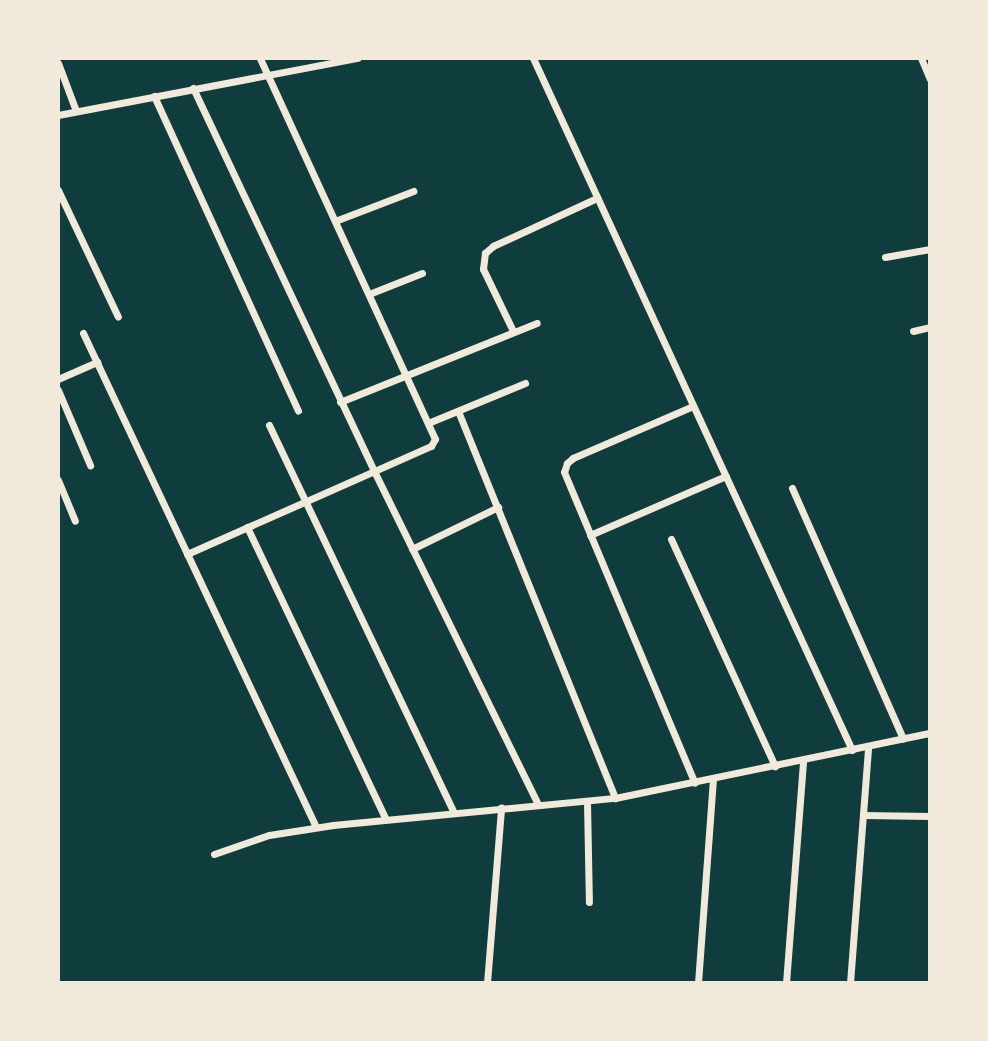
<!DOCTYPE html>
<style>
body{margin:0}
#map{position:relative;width:988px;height:1041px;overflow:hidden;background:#0f3d3e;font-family:"Source Sans 3",sans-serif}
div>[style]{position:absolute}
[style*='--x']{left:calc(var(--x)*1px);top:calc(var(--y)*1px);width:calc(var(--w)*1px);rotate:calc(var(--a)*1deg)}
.minor>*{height:7px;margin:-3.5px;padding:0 3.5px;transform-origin:3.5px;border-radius:3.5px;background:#f1e9da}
span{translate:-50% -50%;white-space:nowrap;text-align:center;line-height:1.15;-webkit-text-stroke:5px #f1e9da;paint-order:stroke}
.frame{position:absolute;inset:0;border:60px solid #f1e9da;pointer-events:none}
</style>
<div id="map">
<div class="minor">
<i style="--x:533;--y:58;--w:762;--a:65.25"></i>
<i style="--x:921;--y:58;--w:23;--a:67"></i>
<i style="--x:58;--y:63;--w:51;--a:69.4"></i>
<i style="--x:193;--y:88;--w:424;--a:64.7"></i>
<i style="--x:374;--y:471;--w:372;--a:63.8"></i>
<i style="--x:154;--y:96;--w:346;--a:65.4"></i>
<i style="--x:58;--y:115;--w:305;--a:-10.8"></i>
<i style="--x:58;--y:190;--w:140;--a:64.7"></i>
<i style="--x:335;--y:221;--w:84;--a:-21"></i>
<i style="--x:885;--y:257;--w:46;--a:-10.1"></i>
<i style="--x:369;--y:294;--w:57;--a:-21.6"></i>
<i style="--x:513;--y:331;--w:69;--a:-115.8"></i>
<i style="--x:483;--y:269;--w:16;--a:-83"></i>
<i style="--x:485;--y:253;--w:11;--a:-41"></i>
<i style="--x:493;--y:246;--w:115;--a:-24.8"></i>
<i style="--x:913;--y:331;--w:17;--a:-13"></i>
<i style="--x:83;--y:333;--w:546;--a:64.75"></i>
<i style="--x:58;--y:379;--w:43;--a:-23.6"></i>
<i style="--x:58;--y:390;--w:82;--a:66.9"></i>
<i style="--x:340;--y:402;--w:212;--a:-21.9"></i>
<i style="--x:693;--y:406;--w:131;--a:156.6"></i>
<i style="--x:573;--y:458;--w:8;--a:140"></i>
<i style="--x:567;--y:463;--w:9;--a:108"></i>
<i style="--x:564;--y:472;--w:337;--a:67.2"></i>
<i style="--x:458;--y:411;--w:418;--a:67.9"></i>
<i style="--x:428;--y:423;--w:105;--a:-22.4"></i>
<i style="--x:269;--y:425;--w:429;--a:64.5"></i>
<i style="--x:58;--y:480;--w:44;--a:67.5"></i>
<i style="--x:792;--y:488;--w:274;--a:66.1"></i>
<i style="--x:247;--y:527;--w:322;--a:64.6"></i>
<i style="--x:590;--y:535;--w:148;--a:-23.5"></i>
<i style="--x:671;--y:539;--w:250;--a:65.4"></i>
<i style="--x:412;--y:549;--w:96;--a:-26"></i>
<i style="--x:187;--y:554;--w:267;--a:-23.9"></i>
<i style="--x:431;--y:446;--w:8;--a:-60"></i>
<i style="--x:435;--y:439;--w:419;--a:-114.7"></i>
<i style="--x:587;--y:802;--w:100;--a:88.9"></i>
<i style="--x:863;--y:815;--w:67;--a:0.9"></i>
<i style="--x:214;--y:854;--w:58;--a:-19.1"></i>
<i style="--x:269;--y:835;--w:65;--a:-8.9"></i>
<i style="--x:333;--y:825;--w:283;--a:-5.5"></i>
<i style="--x:615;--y:798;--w:322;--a:-11.7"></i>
<i style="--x:487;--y:983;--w:176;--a:-85.4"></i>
<i style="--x:698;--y:983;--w:204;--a:-85.8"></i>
<i style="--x:786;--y:983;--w:224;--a:-85.6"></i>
<i style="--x:850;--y:983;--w:237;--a:-85.6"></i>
</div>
<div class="frame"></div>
</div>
